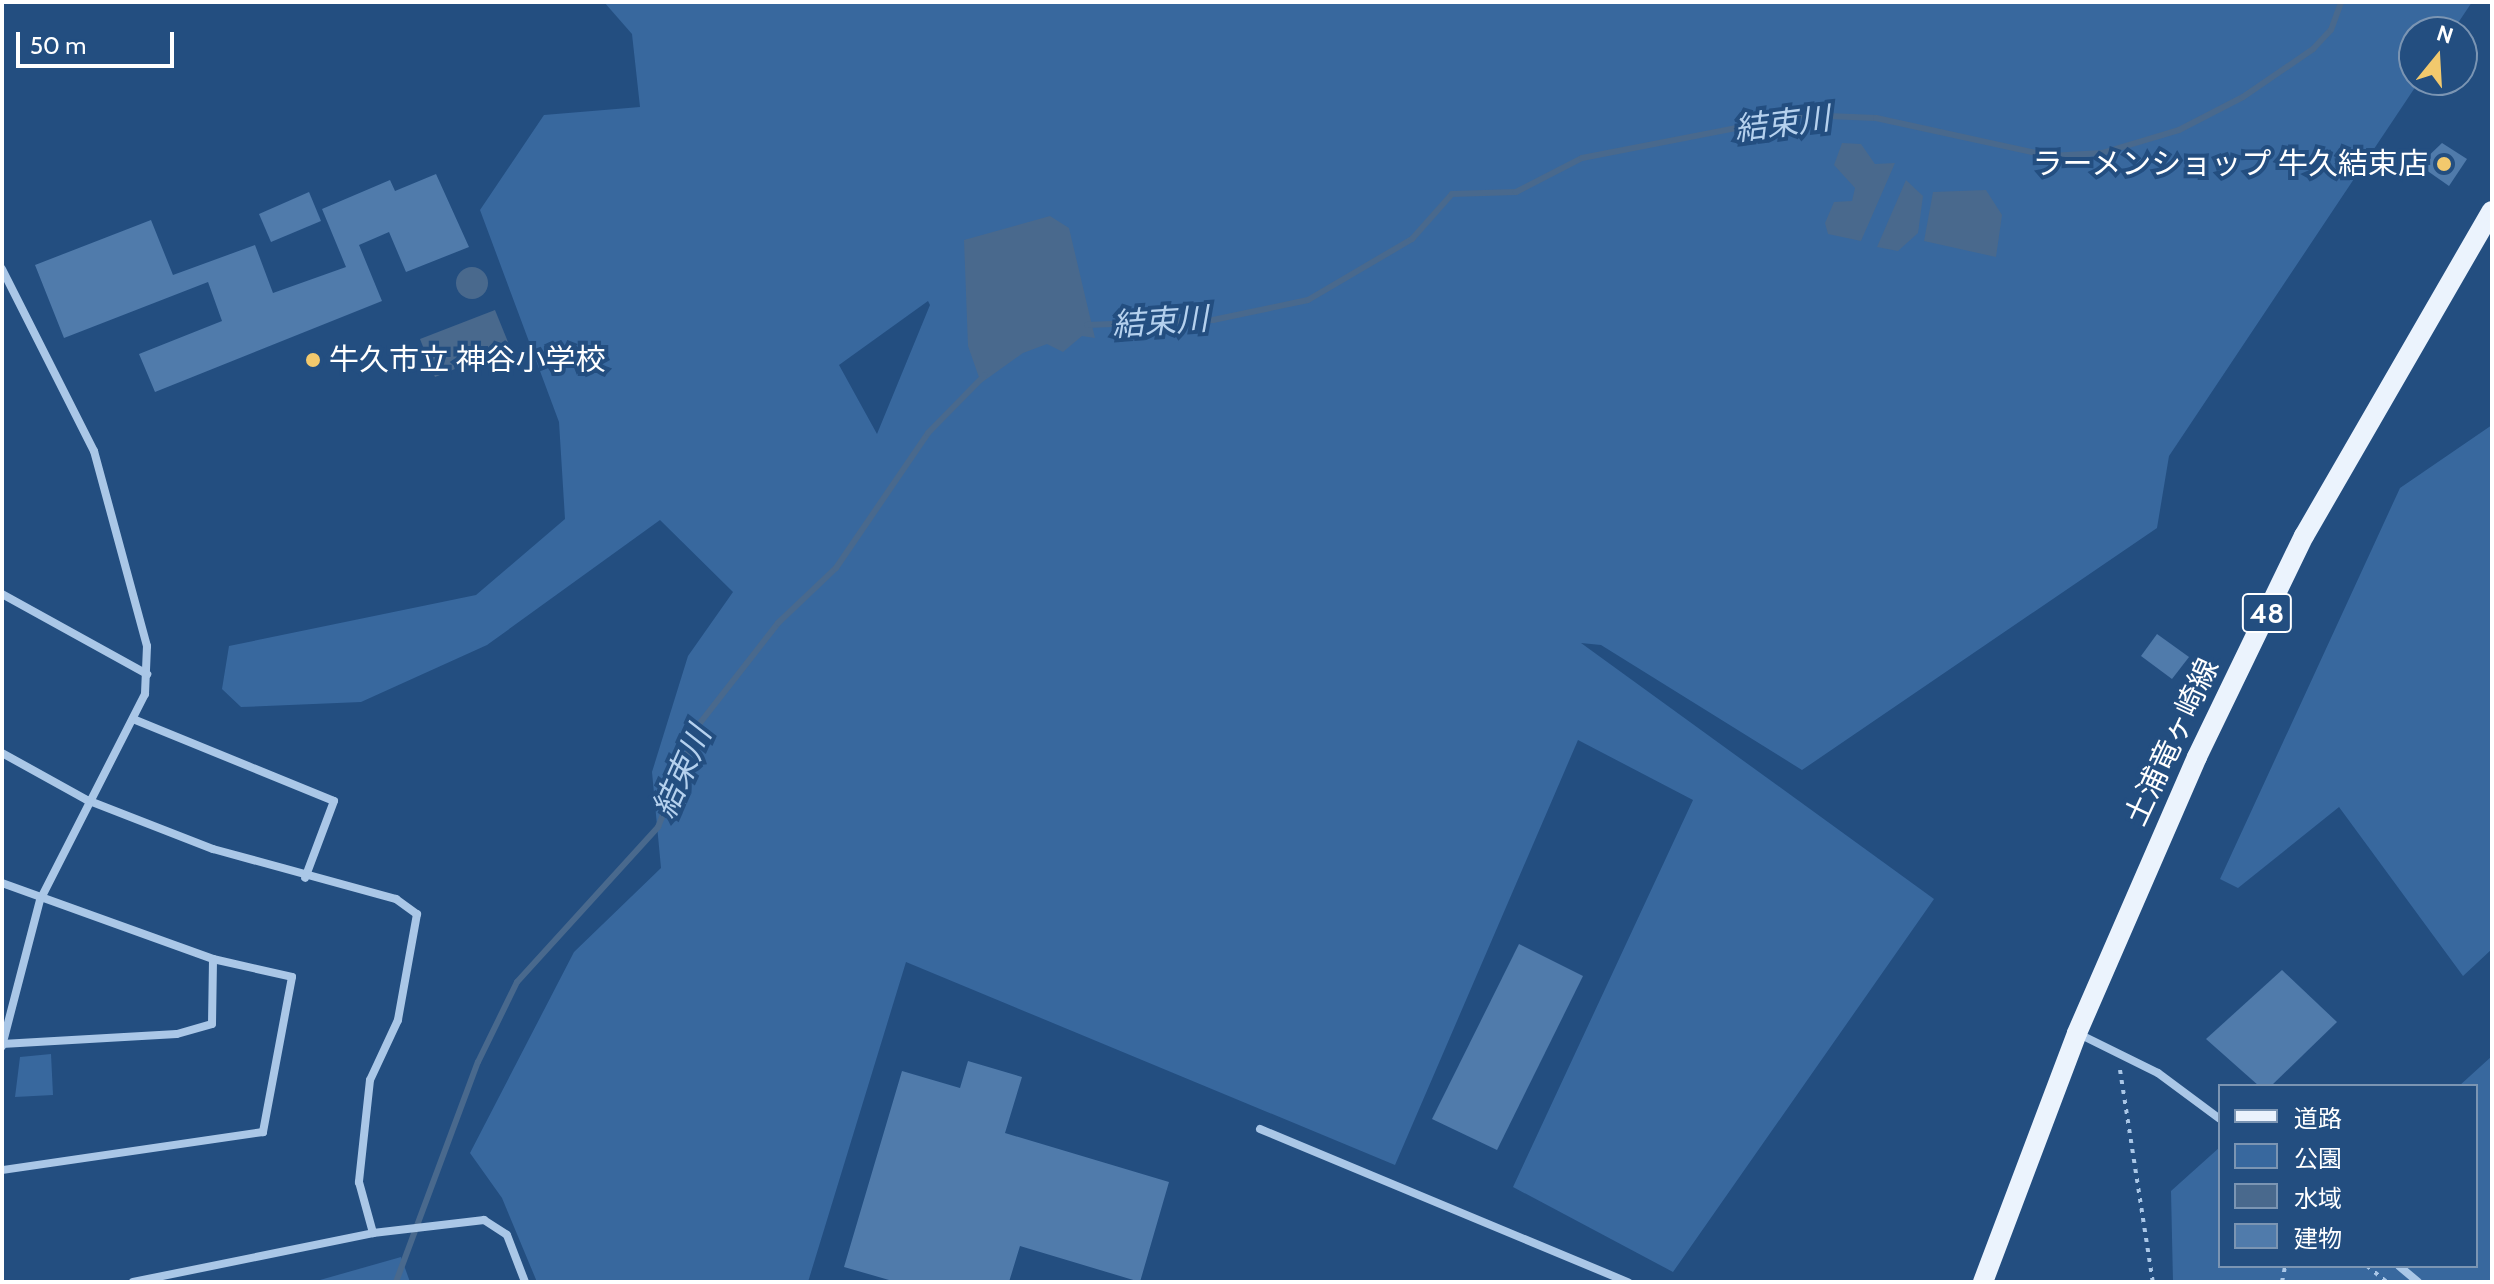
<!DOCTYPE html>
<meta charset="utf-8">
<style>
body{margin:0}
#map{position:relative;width:2494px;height:1284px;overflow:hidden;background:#234e80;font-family:Cabin,"Noto Sans JP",sans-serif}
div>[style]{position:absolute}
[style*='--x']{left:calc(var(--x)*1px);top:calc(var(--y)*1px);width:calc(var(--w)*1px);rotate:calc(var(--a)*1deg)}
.green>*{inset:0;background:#38689e}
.water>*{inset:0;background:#49698d}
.round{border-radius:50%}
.stream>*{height:6px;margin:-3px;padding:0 3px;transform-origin:3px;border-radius:3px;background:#49698d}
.building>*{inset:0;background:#507bab}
.path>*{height:4px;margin-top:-2px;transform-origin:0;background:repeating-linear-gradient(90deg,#aac7e7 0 4px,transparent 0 10px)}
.street>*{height:8px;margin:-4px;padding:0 4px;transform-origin:4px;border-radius:4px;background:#aac7e7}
.primary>*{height:20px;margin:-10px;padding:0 10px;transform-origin:10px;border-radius:10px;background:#ebf3fd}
.dots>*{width:22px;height:22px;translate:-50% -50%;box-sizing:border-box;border:4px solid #234e80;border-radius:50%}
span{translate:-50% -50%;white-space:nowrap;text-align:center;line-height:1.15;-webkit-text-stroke:8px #234e80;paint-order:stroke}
.shield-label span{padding:2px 6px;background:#234e80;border:2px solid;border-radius:6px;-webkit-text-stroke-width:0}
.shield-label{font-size:28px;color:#fff;font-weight:700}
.poi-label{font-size:30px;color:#fff}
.right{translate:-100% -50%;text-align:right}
.left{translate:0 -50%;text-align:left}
.street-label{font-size:30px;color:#fff}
.water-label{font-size:32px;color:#b5d1ee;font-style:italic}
.frame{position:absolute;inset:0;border:4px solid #fff;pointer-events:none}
.legend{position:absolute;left:2218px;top:1084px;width:260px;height:184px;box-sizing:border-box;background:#234e80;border:2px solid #7b95b3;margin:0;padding:10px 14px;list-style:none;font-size:24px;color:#fff}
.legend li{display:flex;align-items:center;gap:16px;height:40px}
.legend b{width:40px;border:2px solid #7b95b3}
.north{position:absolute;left:2398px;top:16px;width:80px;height:80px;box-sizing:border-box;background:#234e80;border:2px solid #7b95b3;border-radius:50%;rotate:18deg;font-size:22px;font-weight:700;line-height:32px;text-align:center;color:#fff}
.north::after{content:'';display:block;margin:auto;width:28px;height:36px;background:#f2c96d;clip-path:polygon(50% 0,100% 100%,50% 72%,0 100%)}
.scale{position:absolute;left:16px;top:32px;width:158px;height:36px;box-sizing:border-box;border:4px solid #fff;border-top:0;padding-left:10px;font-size:24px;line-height:28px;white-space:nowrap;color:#fff;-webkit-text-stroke:6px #234e80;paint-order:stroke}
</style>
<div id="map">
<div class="green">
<i style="clip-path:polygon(evenodd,604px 2px,2472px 2px,2452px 32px,2414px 32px,2414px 80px,2420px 80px,2169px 456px,2157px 528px,1802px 770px,1601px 645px,1581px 643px,1934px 899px,1673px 1272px,1513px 1187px,1693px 800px,1578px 740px,1395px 1165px,906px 962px,808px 1282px,537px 1282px,502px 1198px,470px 1153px,574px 952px,661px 868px,652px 772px,688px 656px,733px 592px,660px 520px,487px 645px,361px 702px,241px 707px,222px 689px,229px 646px,476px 595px,565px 519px,559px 422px,480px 210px,544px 115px,640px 107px,632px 34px,604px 2px,928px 301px,930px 305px,877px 434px,839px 365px,928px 301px)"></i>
<i style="clip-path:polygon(2492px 425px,2492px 949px,2463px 976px,2339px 807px,2238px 888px,2220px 879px,2400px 488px)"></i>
<i style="clip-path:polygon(51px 1054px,53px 1095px,15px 1097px,20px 1057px)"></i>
<i style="clip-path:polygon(2492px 1056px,2492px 1282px,2173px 1282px,2171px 1191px,2220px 1147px,2220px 1266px,2476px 1266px,2476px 1086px,2459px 1086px)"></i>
<i style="clip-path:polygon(401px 1257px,410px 1282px,313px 1282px)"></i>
</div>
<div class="water">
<i style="clip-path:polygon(1842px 143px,1861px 144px,1875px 164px,1895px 163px,1861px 241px,1828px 234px,1825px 223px,1834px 202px,1852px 201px,1855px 188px,1834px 165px)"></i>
<i style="clip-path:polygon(1906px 180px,1923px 196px,1918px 233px,1898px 251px,1877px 247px)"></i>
<i style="clip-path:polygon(1986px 190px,2002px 215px,1996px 257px,1924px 241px,1933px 192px)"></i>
<i style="clip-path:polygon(1050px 216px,1069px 228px,1095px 338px,1082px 336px,1063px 352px,1047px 344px,1023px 353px,981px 383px,968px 346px,964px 240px)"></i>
<i class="round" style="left:456px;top:267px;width:32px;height:32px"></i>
<i style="clip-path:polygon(495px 310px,510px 347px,435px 377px,420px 339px)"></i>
</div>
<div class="stream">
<i style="--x:1087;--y:325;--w:126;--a:-2.3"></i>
<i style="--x:1213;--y:320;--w:97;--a:-11.9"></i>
<i style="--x:1308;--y:300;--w:121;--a:-30.4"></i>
<i style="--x:1412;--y:239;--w:60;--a:-48.4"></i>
<i style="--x:1452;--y:194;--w:64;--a:-1.8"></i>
<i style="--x:1516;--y:192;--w:74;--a:-27.3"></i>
<i style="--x:1582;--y:158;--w:226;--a:-11"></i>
<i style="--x:1804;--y:115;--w:72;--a:2.4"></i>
<i style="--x:1876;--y:118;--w:178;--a:12.3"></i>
<i style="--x:2050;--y:156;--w:52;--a:-3.3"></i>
<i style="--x:2102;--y:153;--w:80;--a:-16.6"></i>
<i style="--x:2179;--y:130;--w:72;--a:-27.3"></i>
<i style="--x:2243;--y:97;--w:85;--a:-34.4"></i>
<i style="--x:2313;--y:49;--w:26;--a:-47"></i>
<i style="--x:2331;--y:30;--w:30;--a:-70"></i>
<i style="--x:396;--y:1282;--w:235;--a:-69.6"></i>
<i style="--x:478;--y:1062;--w:89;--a:-64"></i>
<i style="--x:517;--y:982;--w:210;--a:-47.7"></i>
<i style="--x:658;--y:827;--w:112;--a:-68"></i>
<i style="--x:700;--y:723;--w:127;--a:-52"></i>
<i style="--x:778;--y:623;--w:80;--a:-43.5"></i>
<i style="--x:836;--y:568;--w:163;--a:-55.7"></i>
<i style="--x:928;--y:433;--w:81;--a:-45.5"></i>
</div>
<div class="building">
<i style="clip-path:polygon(2442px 143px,2467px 159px,2449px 186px,2419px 165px)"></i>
<i style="clip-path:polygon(436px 174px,469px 247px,406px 272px,389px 232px,359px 245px,382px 301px,155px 392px,139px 354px,222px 321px,208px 282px,64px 338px,35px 265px,151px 220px,173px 275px,255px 245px,273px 293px,346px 267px,322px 209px,390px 180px,395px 191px)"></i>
<i style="clip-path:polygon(309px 192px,321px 221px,271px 242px,259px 214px)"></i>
<i style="clip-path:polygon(2157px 634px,2189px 657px,2172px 679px,2141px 656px)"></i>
<i style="clip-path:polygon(1519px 944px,1583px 976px,1497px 1150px,1432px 1119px)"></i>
<i style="clip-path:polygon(2282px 970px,2337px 1022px,2271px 1086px,2259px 1086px,2206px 1039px)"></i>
<i style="clip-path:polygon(968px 1061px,1022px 1077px,1005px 1133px,1169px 1182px,1140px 1282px,1020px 1246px,1009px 1282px,896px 1282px,844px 1267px,902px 1071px,960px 1088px)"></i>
</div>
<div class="path">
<i style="--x:2120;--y:1070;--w:215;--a:81.2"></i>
<i style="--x:2367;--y:1266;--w:26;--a:39"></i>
<i style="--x:2282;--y:1282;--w:16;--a:-79"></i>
</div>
<div class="street">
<i style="--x:2;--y:269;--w:204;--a:63.2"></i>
<i style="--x:94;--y:451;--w:202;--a:74.8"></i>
<i style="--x:147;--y:646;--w:48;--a:92.4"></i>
<i style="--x:145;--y:694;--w:231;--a:117"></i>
<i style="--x:40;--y:900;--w:151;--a:104.6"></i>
<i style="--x:2;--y:594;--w:166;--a:28.9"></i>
<i style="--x:133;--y:719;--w:217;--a:22.2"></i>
<i style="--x:334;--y:801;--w:82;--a:110.6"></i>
<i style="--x:2;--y:753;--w:97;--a:28.9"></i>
<i style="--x:87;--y:800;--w:135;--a:21.3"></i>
<i style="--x:213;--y:849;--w:190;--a:15.3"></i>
<i style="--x:396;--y:899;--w:26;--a:36"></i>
<i style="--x:417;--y:914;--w:108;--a:100.2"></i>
<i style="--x:398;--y:1020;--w:66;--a:115"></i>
<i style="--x:370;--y:1080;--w:103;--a:96.2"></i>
<i style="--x:359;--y:1182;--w:53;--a:74.6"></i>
<i style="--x:2;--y:883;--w:224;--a:19.8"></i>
<i style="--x:213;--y:959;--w:81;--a:12.8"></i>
<i style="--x:292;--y:977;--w:158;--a:100.6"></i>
<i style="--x:263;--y:1132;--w:264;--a:171.7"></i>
<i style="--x:2077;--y:1033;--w:90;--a:26.3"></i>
<i style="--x:2158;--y:1073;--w:77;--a:36.6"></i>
<i style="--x:2;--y:1044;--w:175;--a:-3.3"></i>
<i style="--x:177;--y:1034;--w:36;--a:-16"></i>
<i style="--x:212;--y:1024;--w:65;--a:-89.1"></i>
<i style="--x:1260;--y:1129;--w:399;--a:22.6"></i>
<i style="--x:2399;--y:1266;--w:25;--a:40"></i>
<i style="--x:133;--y:1282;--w:245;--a:-11.5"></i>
<i style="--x:373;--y:1233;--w:112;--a:-6.7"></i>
<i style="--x:484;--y:1220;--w:27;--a:33"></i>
<i style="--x:507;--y:1235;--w:50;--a:69"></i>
</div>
<div class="primary">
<i style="--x:1983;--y:1282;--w:266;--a:-69.3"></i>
<i style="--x:2077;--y:1033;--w:301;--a:-66.5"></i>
<i style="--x:2197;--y:757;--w:246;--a:-64.2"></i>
<i style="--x:2304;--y:536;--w:375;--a:-60"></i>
</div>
<div class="dots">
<i style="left:2444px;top:164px;background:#f2c96d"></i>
<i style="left:313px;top:360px;background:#f2c96d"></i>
</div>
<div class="shield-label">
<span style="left:2267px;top:613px">48</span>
</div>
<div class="poi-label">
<span class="right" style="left:2428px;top:164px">ラーメンショップ 牛久結束店</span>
<span class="left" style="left:329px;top:360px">牛久市立 神谷小学校</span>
</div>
<div class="street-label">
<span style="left:2172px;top:742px;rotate:-65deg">土浦竜ヶ崎線</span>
</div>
<div class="water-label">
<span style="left:1782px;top:124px;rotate:-7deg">結束川</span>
<span style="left:1160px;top:322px;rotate:-4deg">結束川</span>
<span style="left:682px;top:772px;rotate:-66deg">結束川</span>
</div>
<div class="frame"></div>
<ul class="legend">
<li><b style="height:10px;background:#ebf3fd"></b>道路</li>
<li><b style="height:22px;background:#38689e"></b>公園</li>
<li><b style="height:22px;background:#49698d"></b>水域</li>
<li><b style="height:22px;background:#507bab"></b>建物</li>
</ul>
<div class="north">N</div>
<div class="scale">50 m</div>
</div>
